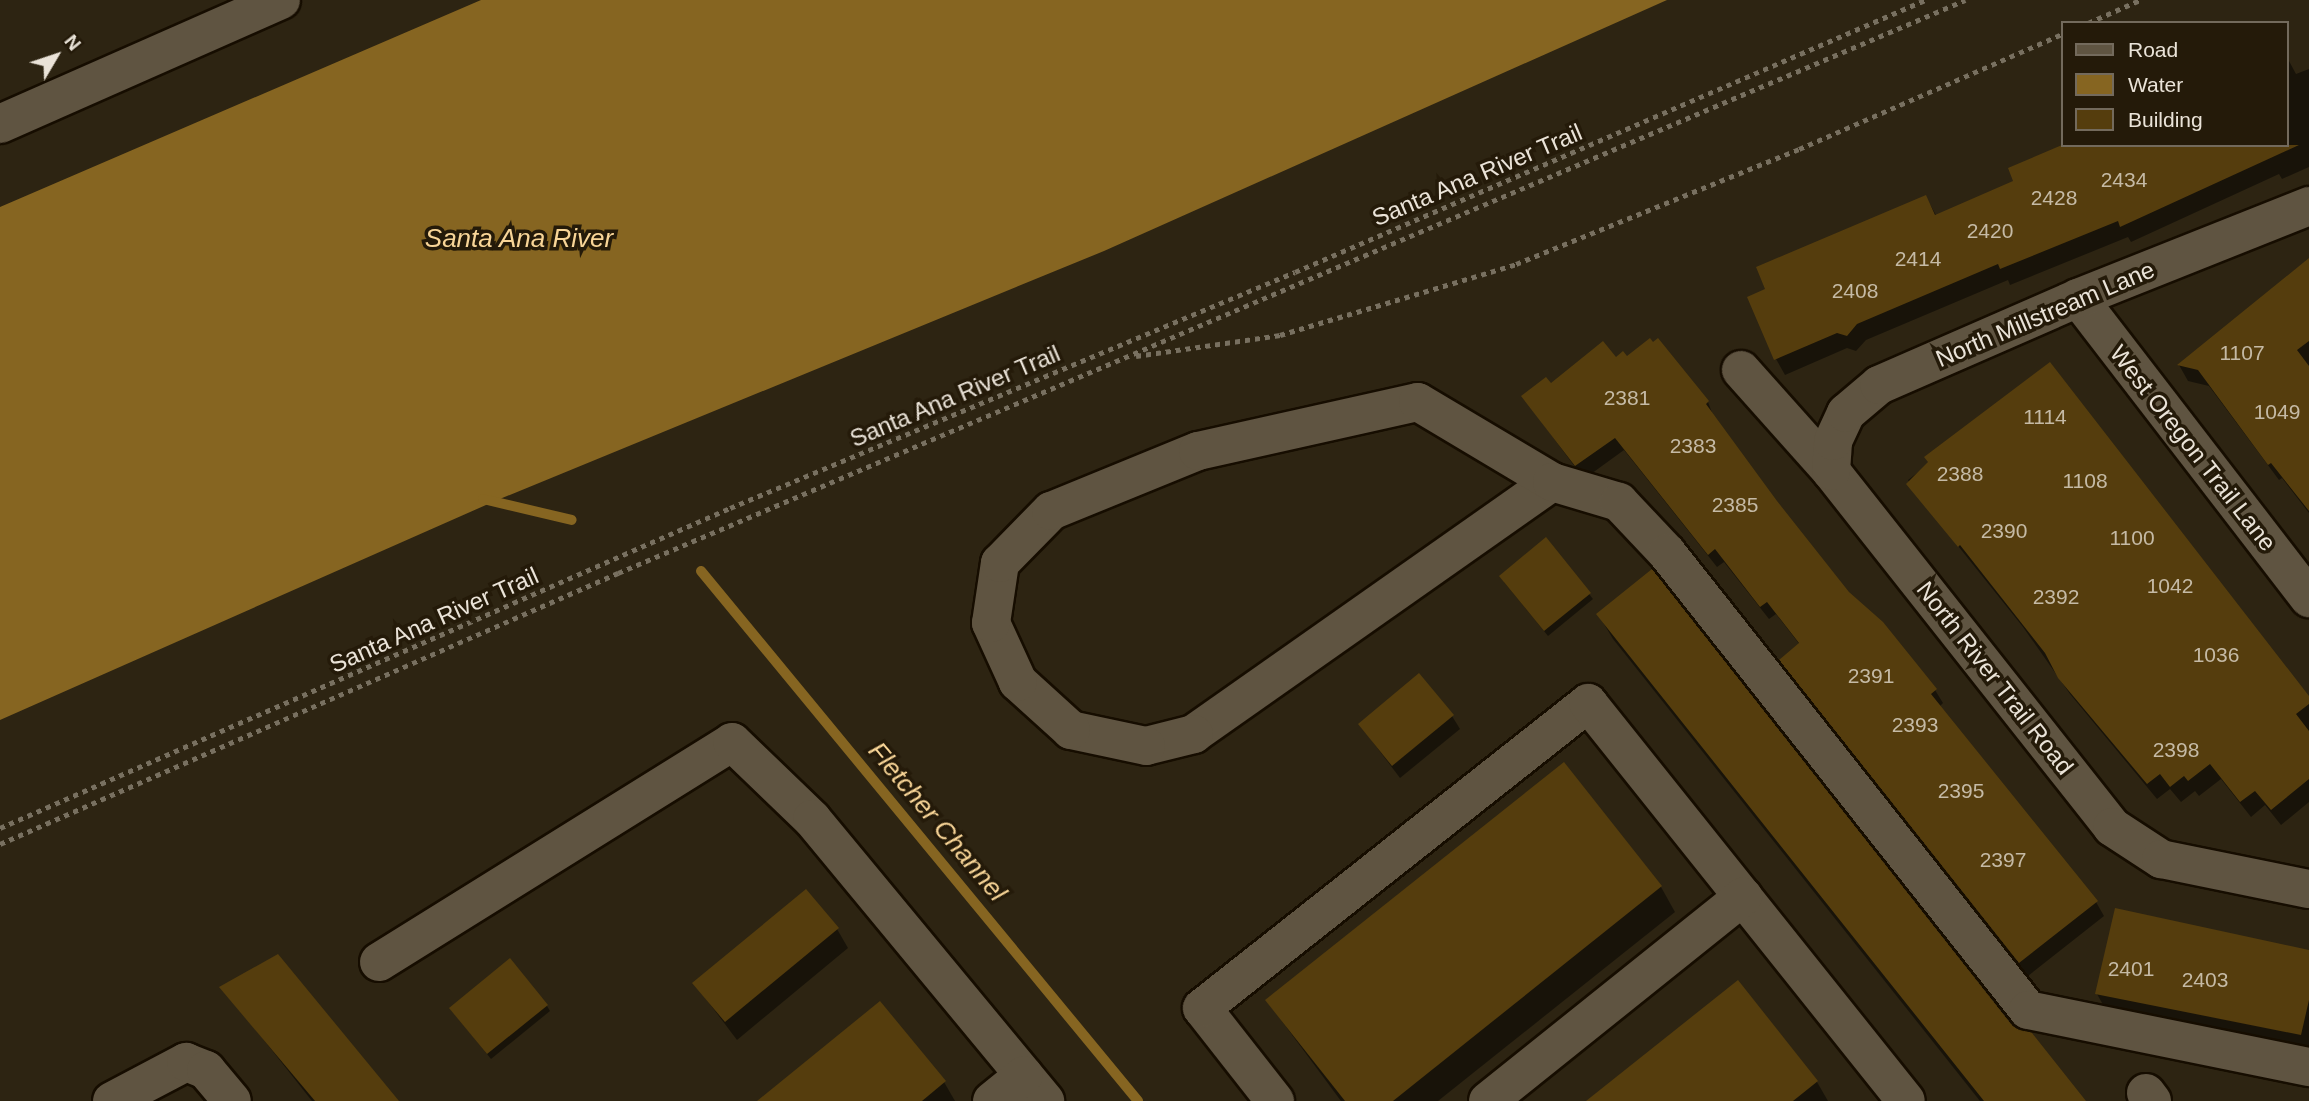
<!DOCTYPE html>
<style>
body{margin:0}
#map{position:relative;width:2309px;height:1101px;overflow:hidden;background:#2d2412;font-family:Helvetica,sans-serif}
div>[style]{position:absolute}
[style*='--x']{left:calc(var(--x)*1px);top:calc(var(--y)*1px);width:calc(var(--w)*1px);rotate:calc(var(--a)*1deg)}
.water>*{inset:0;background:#866521}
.shadow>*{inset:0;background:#0007}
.stream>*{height:10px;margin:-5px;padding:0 5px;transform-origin:5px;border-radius:5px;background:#866521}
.building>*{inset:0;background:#553d0d}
.path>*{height:4.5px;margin-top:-2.25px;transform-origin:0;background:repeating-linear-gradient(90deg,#787060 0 5px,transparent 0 10px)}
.roads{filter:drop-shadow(2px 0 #160d00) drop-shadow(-2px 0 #160d00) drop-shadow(0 2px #160d00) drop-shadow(0 -2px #160d00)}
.minor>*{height:38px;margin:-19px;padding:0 19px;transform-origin:19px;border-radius:19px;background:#5f5441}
span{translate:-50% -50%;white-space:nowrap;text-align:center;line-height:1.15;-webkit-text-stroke:7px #241a09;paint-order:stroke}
.number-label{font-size:21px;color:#c5baa5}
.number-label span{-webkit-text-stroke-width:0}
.street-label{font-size:24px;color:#eae3d8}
.water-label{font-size:26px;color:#f8d597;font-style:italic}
.legend{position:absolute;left:2061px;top:21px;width:228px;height:126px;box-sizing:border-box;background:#241a09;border:2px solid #736a5c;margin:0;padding:9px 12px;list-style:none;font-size:21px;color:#eae3d8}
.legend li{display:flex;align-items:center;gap:14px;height:35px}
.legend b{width:35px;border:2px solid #736a5c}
.north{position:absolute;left:21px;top:21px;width:70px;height:70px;-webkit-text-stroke:5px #241a09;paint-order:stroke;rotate:51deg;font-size:19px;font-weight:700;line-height:28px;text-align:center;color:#eae3d8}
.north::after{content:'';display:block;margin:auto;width:24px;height:32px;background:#eae3d8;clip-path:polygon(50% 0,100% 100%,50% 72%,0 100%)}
</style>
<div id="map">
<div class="water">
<i style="clip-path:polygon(481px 0,1667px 0,1104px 251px,495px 501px,0 720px,0 207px)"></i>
</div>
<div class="shadow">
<i style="clip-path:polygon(2289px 61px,2296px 74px,2309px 69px,2309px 167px,2282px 179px,2279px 174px,2131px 242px,2128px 237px,2010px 285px,2008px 280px,1866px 340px,1856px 351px,1847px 348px,1785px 375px,1776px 359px,1767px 290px,1926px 197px,1937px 217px,2286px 145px)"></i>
<i style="clip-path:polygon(2309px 263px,2309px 513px,2282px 478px,2279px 480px,2209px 386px,2188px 381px,2179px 365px)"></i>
<i style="clip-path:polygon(1658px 340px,1708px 402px,1714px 418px,1776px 502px,1848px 593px,1935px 690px,1943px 703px,1939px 707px,2096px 902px,2104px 916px,2028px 976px,1789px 674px,1781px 660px,1800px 645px,1776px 614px,1769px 619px,1724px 562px,1717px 567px,1624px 450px,1584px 479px,1523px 397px,1627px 359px)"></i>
<i style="clip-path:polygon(1930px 463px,2309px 699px,2309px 802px,2281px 825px,2265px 805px,2251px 817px,2221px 779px,2199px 796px,2195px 791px,2181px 802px,2170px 789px,2157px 799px,2070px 694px,2023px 627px,1918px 496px,1908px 480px)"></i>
<i style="clip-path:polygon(1504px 582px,1589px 594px,1593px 599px,1548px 636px)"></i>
<i style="clip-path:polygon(1598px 614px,2010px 1025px,2084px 1101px,1980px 1101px,1613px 639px)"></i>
<i style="clip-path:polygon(1452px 716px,1460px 729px,1400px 778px,1360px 725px)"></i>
<i style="clip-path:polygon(1564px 764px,1661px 887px,1675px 912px,1438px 1101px,1341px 1101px,1267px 1001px)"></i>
<i style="clip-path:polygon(837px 929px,848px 948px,737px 1040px,694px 983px)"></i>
<i style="clip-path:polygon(2309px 952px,2309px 1053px,2106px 1010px,2097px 994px)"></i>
<i style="clip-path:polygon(222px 987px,397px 1101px,312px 1101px)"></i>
<i style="clip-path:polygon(547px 1006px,550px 1011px,491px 1059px,455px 1014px)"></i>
<i style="clip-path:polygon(944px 1082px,955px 1101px,760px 1101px)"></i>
<i style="clip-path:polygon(1817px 1082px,1828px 1101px,1588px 1101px)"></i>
</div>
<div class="stream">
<i style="--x:483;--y:499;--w:91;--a:13.3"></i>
<i style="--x:701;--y:571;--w:687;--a:50.49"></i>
</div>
<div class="building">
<i style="clip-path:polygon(2062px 145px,2299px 145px,2120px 227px,2118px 221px,2000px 269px,1998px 264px,1857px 324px,1847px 336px,1837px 333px,1774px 360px,1747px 297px,1765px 289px,1756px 267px,1926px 195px,1935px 215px,2013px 181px,2008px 168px)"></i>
<i style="clip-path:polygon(2309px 258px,2309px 341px,2297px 350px,2309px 366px,2309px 511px,2271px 463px,2268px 465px,2198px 370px,2177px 365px)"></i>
<i style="clip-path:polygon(1650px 338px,1653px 342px,1658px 338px,1709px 401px,1706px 404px,1777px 501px,1849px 592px,1883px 622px,1937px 689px,1931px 694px,2098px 901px,2019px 963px,1779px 660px,1799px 643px,1767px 602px,1760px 607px,1715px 549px,1708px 555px,1615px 438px,1575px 466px,1521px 396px,1546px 377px,1551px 383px,1603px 341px,1616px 357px,1623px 351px,1627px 356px)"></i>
<i style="clip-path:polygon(2050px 362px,2309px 696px,2309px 704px,2296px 714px,2309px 731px,2309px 779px,2271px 810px,2255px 791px,2240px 802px,2210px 764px,2188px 781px,2184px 776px,2170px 787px,2160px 774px,2147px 784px,2058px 678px,2045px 653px,1960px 545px,1958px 547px,1906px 484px,1928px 462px,1924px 457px)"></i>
<i style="clip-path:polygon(1546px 537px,1591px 593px,1544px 631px,1499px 576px)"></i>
<i style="clip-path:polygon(1652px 569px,2011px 1024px,2032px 1033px,2086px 1101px,1984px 1101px,1596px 614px)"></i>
<i style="clip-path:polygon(1419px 673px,1454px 715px,1392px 766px,1358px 724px)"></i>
<i style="clip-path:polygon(1564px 762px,1662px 886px,1393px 1101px,1345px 1101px,1265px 1000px)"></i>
<i style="clip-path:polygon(806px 889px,839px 928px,725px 1022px,692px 983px)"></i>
<i style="clip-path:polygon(2115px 908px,2309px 950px,2309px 1000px,2301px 1035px,2095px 994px)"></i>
<i style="clip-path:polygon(278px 954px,399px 1101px,315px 1101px,219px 987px)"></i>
<i style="clip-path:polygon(510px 958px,548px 1005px,487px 1054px,449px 1008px)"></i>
<i style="clip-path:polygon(1738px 980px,1818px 1081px,1793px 1101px,1586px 1101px)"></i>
<i style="clip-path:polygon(880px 1001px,946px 1081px,922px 1101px,757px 1101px)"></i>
</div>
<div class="path">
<i style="--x:2088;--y:23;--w:57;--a:-23.9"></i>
<i style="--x:1136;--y:356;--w:146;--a:-8.3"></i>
<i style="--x:1280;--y:335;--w:246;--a:-16.7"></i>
<i style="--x:1516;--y:264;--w:305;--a:-22.1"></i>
<i style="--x:1799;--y:149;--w:287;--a:-23.6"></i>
<i style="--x:0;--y:828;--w:797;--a:-23.67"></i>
<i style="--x:730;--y:508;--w:612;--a:-22.67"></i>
<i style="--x:1295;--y:272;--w:686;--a:-23.35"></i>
<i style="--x:0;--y:844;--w:675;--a:-23.68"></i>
<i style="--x:618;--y:573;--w:1464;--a:-23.04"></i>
</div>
<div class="roads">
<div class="minor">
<i style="--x:0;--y:124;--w:307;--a:-23.8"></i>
<i style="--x:2078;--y:298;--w:379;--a:52.4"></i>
<i style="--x:1741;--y:370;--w:135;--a:48.3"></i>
<i style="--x:1831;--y:471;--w:454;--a:51.7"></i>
<i style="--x:2112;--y:827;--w:59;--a:33.1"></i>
<i style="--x:2161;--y:859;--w:151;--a:11.5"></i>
<i style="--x:1831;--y:471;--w:30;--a:-86"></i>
<i style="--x:1833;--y:441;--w:31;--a:-65"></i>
<i style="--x:1846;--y:413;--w:43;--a:-40.3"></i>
<i style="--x:1879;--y:385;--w:217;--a:-23.6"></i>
<i style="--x:2078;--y:298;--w:249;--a:-21.7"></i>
<i style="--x:1552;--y:482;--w:438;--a:144.9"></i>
<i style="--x:1194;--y:734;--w:49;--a:166"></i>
<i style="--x:1146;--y:746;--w:77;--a:-168"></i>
<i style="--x:1071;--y:730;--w:72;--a:-137.8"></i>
<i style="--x:1018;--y:682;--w:65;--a:-114.6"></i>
<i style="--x:991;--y:623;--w:61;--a:-81.5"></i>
<i style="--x:1000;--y:563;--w:73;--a:-45.6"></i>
<i style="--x:1051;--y:511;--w:159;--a:-22.2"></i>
<i style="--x:1198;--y:451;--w:225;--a:-12.6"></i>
<i style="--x:1418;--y:402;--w:156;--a:30.8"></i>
<i style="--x:1552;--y:482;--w:70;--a:16.6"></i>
<i style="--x:1619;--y:502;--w:70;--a:46.7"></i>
<i style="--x:1667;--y:553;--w:582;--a:51.69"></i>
<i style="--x:2028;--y:1010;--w:287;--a:11.5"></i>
<i style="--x:379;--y:962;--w:416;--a:-31.9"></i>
<i style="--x:732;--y:742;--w:111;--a:43.9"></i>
<i style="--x:812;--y:819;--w:366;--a:50.4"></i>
<i style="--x:2146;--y:1093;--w:10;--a:53"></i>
<i style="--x:112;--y:1101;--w:84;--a:-27.8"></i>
<i style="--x:186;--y:1062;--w:22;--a:22"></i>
<i style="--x:206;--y:1070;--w:40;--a:50"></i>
<i style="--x:992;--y:1101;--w:41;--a:-39.1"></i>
<i style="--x:1275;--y:1101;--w:118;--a:-128.1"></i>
<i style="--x:1202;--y:1008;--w:492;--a:-38.3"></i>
<i style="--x:1588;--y:703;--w:509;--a:51.38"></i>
<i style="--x:1488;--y:1101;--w:327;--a:-38.7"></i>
</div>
</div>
<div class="number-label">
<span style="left:2124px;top:180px">2434</span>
<span style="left:2054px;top:198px">2428</span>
<span style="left:1990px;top:231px">2420</span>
<span style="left:1918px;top:259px">2414</span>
<span style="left:1855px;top:291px">2408</span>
<span style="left:2242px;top:353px">1107</span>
<span style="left:1627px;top:398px">2381</span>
<span style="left:2277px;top:412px">1049</span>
<span style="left:2045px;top:417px">1114</span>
<span style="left:1693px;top:446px">2383</span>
<span style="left:1960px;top:474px">2388</span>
<span style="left:2085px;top:481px">1108</span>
<span style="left:1735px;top:505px">2385</span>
<span style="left:2004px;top:531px">2390</span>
<span style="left:2132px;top:538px">1100</span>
<span style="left:2170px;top:586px">1042</span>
<span style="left:2056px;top:597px">2392</span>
<span style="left:2216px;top:655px">1036</span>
<span style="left:1871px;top:676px">2391</span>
<span style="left:1915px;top:725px">2393</span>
<span style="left:2176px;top:750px">2398</span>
<span style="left:1961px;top:791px">2395</span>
<span style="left:2003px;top:860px">2397</span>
<span style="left:2131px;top:969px">2401</span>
<span style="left:2205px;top:980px">2403</span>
</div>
<div class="street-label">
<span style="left:1477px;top:175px;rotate:-23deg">Santa Ana River Trail</span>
<span style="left:2045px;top:314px;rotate:-23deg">North Millstream Lane</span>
<span style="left:955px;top:396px;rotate:-23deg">Santa Ana River Trail</span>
<span style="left:2193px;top:448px;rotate:52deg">West Oregon Trail Lane</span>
<span style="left:434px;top:620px;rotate:-24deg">Santa Ana River Trail</span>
<span style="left:1995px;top:678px;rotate:52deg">North River Trail Road</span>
</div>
<div class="water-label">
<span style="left:519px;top:239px">Santa Ana River</span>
<span style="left:937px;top:822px;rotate:50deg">Fletcher Channel</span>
</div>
<ul class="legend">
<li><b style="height:9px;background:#5f5441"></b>Road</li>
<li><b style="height:19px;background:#866521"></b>Water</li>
<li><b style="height:19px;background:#553d0d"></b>Building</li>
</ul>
<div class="north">N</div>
</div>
